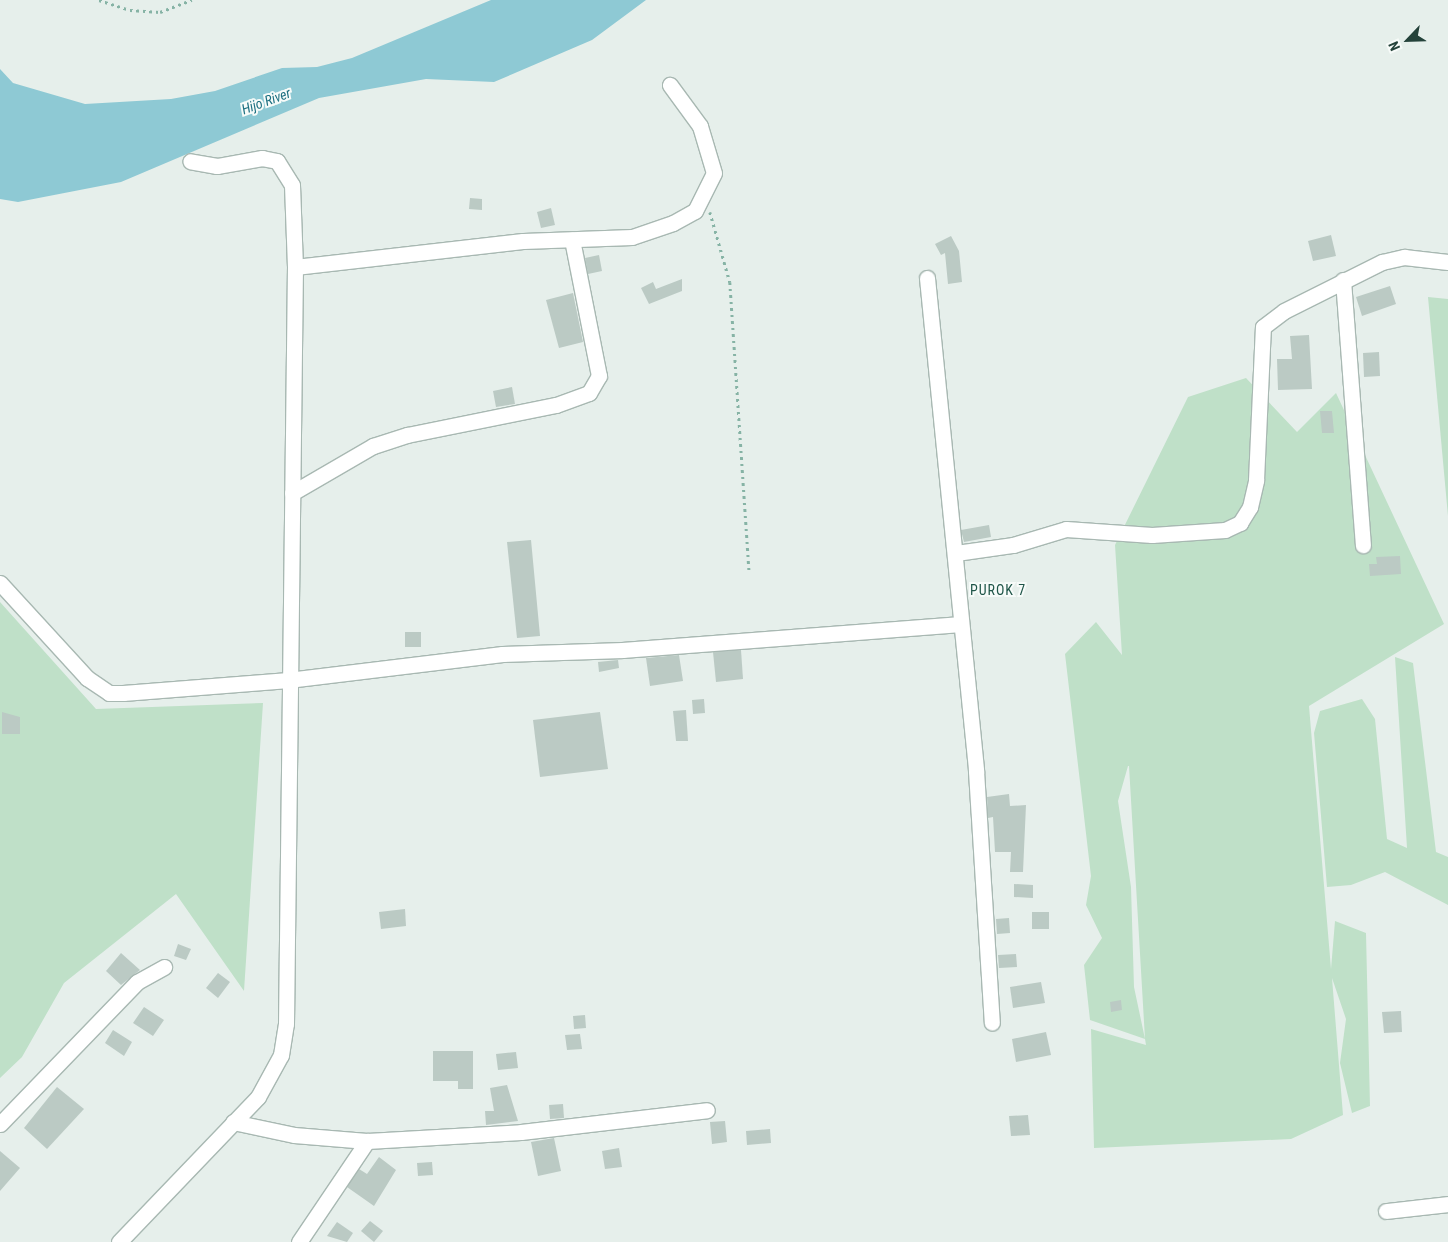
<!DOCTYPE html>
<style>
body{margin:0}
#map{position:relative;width:1448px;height:1242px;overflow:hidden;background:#e6efeb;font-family:"Roboto Condensed",sans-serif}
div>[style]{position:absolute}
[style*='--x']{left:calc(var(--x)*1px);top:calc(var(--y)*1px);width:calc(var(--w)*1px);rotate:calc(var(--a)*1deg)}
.green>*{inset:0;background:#bfe0c8}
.water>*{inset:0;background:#8ec9d4}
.building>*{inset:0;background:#bbcac4}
.path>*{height:2.5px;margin-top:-1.25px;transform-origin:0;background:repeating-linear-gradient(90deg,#86b3a5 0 2.5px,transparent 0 6.5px)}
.roads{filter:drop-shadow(1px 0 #a8b8b2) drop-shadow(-1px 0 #a8b8b2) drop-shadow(0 1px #a8b8b2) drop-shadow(0 -1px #a8b8b2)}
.minor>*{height:15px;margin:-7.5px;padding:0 7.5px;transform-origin:7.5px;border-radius:7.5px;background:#fff}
span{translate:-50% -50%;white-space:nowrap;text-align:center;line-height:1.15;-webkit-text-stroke:4px #f7fbf9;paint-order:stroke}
.water-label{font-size:14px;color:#1c6f80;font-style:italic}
.neighbourhood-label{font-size:14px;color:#1f5548;letter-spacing:1px}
.north{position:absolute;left:1383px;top:15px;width:50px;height:50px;-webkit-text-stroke:4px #f7fbf9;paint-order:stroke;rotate:246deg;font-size:14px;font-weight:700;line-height:20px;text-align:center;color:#24423a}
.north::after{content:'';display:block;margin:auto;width:18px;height:22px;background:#24423a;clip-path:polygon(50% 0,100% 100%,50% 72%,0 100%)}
</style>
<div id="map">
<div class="green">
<i style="clip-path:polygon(1428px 297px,1448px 299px,1448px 516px)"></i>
<i style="clip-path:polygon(evenodd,1246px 378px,1297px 432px,1336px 393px,1444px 624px,1309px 706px,1331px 969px,1335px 921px,1366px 933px,1370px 1106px,1352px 1113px,1340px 1063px,1346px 1019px,1332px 978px,1343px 1115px,1291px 1139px,1094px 1148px,1091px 1029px,1146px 1045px,1145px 1039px,1090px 1020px,1084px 965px,1102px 938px,1086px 905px,1091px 876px,1065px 654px,1096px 622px,1122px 655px,1115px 545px,1188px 397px,1246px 378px,1128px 766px,1129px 766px,1145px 1039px,1134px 987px,1131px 887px,1118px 801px,1128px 766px)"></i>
<i style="clip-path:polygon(0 602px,96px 709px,263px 703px,244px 991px,176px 894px,64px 983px,22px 1057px,0 1078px)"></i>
<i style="clip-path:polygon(1395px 657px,1413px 663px,1436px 852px,1448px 857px,1448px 905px,1385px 872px,1351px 885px,1327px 887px,1314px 733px,1320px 711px,1362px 699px,1375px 719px,1387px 839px,1407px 848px)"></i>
</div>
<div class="water">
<i style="clip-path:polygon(491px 0,646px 0,592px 40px,494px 82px,426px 79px,319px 98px,121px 182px,18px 202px,0 199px,0 69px,13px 83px,85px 104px,171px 99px,215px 91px,282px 68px,317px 67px,352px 58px)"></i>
</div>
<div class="building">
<i style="clip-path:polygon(470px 198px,482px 199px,482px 210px,469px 209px)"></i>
<i style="clip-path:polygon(551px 208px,555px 225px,541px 228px,537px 212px)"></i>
<i style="clip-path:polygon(1331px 235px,1336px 256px,1313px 261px,1308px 241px)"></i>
<i style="clip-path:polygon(951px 236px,959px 251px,962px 282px,948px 284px,945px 253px,941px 255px,935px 244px)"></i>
<i style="clip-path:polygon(599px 255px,602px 271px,588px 274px,585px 258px)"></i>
<i style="clip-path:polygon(682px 279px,682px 291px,649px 304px,641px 288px,653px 282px,656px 289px)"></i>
<i style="clip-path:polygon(1390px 286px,1396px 304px,1362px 316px,1356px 297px)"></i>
<i style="clip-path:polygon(573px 293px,583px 342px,559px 348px,546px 300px)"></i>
<i style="clip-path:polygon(1309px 335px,1312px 389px,1278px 390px,1277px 359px,1292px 359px,1290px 336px)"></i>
<i style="clip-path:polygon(1379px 352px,1380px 376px,1364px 377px,1363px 353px)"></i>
<i style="clip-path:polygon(512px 387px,515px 404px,496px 407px,493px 391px)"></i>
<i style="clip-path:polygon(1320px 411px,1332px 411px,1334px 433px,1322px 433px)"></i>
<i style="clip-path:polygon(989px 525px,991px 537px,964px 542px,961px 530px)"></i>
<i style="clip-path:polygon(531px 540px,540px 636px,517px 638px,507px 542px)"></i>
<i style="clip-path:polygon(1400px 556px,1401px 574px,1370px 576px,1369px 564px,1377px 564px,1376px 557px)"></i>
<i style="clip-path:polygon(405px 632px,421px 632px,421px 647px,405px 647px)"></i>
<i style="clip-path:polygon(741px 650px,743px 679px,716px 682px,713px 652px)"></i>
<i style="clip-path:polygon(679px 655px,683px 681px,650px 686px,646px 658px)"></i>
<i style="clip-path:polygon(618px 660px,619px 668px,599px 672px,598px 662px)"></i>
<i style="clip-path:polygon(704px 699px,705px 713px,693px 714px,692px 700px)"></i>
<i style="clip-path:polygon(686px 710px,688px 741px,676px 741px,673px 711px)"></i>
<i style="clip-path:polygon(2px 712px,20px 717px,20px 734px,2px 734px)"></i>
<i style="clip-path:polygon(600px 712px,608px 769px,540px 777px,533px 720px)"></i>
<i style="clip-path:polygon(1009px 794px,1010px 806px,1026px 805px,1023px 872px,1010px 872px,1011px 852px,995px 852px,993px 817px,988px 818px,987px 797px)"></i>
<i style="clip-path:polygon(1014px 884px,1033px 885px,1033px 898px,1014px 897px)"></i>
<i style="clip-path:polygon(405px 909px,406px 926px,381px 929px,379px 912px)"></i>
<i style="clip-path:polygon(1032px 912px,1049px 912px,1049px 929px,1032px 929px)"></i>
<i style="clip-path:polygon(1009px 918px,1010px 933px,997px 934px,996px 919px)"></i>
<i style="clip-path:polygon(178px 944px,191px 949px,186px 960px,174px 956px)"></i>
<i style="clip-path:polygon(121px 953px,140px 970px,121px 985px,106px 971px)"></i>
<i style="clip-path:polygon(1016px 954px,1017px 967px,999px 968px,998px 955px)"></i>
<i style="clip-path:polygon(218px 973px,230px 982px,218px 998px,206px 988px)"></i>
<i style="clip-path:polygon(1041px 982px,1045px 1003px,1013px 1008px,1010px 987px)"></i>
<i style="clip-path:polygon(1121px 1000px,1122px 1010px,1111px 1012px,1110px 1002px)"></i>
<i style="clip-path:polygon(144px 1007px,164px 1020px,153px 1036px,133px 1023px)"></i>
<i style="clip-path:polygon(1401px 1011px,1402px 1032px,1384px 1033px,1382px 1012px)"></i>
<i style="clip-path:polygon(585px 1015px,586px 1028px,574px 1029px,573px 1016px)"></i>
<i style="clip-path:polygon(113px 1030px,132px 1042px,124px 1056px,105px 1043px)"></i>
<i style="clip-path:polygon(1046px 1032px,1051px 1055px,1016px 1062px,1012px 1039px)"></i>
<i style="clip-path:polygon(580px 1034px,582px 1049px,567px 1050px,565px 1035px)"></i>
<i style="clip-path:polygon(433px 1051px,473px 1051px,473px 1089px,458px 1089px,458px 1081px,433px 1081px)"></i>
<i style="clip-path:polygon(516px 1052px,518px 1068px,498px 1070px,496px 1054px)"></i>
<i style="clip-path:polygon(507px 1085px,518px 1121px,486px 1125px,485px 1111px,494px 1111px,490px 1088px)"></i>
<i style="clip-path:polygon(57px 1087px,84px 1109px,47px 1149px,24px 1128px)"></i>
<i style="clip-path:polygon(563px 1104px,564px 1118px,550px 1119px,549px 1105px)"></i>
<i style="clip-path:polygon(1028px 1115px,1030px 1135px,1011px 1136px,1009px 1116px)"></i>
<i style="clip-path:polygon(725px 1121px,727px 1142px,712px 1144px,710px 1122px)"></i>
<i style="clip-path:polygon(770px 1129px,771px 1143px,747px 1145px,746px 1131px)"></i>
<i style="clip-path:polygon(554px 1138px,561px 1171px,538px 1176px,531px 1142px)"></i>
<i style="clip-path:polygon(619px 1148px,622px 1167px,605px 1169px,602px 1151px)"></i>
<i style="clip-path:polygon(0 1151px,20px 1168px,0 1191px)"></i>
<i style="clip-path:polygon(379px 1157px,396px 1170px,374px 1206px,347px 1187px,359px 1169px,367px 1174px)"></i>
<i style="clip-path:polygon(432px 1162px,433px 1175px,418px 1176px,417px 1163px)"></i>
<i style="clip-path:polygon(370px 1221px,383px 1231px,374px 1242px,361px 1231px)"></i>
<i style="clip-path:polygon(337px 1222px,353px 1233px,347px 1242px,327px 1236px)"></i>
</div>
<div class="path">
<i style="--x:99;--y:0;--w:33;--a:18"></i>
<i style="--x:130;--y:10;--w:30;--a:4"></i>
<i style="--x:160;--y:12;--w:34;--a:-21"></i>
<i style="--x:710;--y:212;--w:73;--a:74.1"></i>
<i style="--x:730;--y:282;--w:290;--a:86.2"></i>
</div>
<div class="roads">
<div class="minor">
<i style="--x:295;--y:267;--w:229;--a:-6.5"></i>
<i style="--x:523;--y:241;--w:109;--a:-2.1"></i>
<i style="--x:632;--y:237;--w:43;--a:-18.9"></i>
<i style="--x:673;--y:223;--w:25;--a:-29"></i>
<i style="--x:695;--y:211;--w:42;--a:-63.4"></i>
<i style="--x:714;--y:173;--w:49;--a:-106.6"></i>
<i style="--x:700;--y:126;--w:51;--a:-126.2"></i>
<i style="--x:927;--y:278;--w:495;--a:84.3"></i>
<i style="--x:976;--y:771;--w:252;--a:86.4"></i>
<i style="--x:1343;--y:280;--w:266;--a:85.7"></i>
<i style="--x:292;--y:493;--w:94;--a:-30.1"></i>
<i style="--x:373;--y:446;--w:36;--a:-18"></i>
<i style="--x:407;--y:435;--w:152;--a:-11.4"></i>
<i style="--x:556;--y:405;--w:35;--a:-20"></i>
<i style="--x:589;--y:393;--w:20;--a:-60"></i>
<i style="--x:599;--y:376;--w:139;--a:-101.2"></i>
<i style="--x:956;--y:553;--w:58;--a:-8"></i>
<i style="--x:1013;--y:545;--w:55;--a:-16.8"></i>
<i style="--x:1066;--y:529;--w:86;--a:4"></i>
<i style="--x:1152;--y:535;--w:73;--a:-3.9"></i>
<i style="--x:1225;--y:530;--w:17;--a:-25"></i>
<i style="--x:1240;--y:523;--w:19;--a:-58"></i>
<i style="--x:1250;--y:507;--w:28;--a:-77"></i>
<i style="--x:1256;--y:480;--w:153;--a:-87.4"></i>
<i style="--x:1263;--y:327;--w:26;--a:-37"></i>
<i style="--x:1284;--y:311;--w:110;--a:-26.6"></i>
<i style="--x:1382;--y:262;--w:23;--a:-13"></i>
<i style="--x:1404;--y:257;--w:44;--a:6.5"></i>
<i style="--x:0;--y:583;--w:129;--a:47.5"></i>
<i style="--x:87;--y:678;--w:27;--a:34"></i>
<i style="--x:109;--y:693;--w:14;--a:0"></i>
<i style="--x:123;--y:693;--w:166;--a:-4.5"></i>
<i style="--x:288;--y:680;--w:216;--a:-6.9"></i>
<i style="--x:502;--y:654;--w:121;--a:-1.9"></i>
<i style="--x:623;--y:650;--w:338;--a:-4.4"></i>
<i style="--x:233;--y:1122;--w:62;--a:12"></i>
<i style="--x:294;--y:1135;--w:73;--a:4.7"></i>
<i style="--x:0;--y:1124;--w:197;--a:-46"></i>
<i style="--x:137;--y:982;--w:31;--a:-29"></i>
<i style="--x:1386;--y:1211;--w:62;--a:-6.4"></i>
<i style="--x:119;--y:1242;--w:201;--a:-46.2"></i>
<i style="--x:258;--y:1097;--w:48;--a:-61.3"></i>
<i style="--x:281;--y:1055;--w:31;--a:-81"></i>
<i style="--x:286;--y:1024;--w:757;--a:-89.32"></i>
<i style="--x:295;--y:267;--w:82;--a:-92.1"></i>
<i style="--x:292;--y:185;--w:28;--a:-122"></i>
<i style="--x:277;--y:161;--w:15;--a:-169"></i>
<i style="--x:262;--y:158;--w:46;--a:169.9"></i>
<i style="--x:217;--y:166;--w:27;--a:-170"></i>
<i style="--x:299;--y:1242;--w:122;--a:-56"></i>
<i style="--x:367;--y:1141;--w:154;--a:-3.3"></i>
<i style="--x:521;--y:1132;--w:187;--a:-6.7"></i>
</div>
</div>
<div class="water-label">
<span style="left:266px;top:101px;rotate:-20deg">Hijo River</span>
</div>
<div class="neighbourhood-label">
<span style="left:998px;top:590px">PUROK 7</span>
</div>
<div class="north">N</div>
</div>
